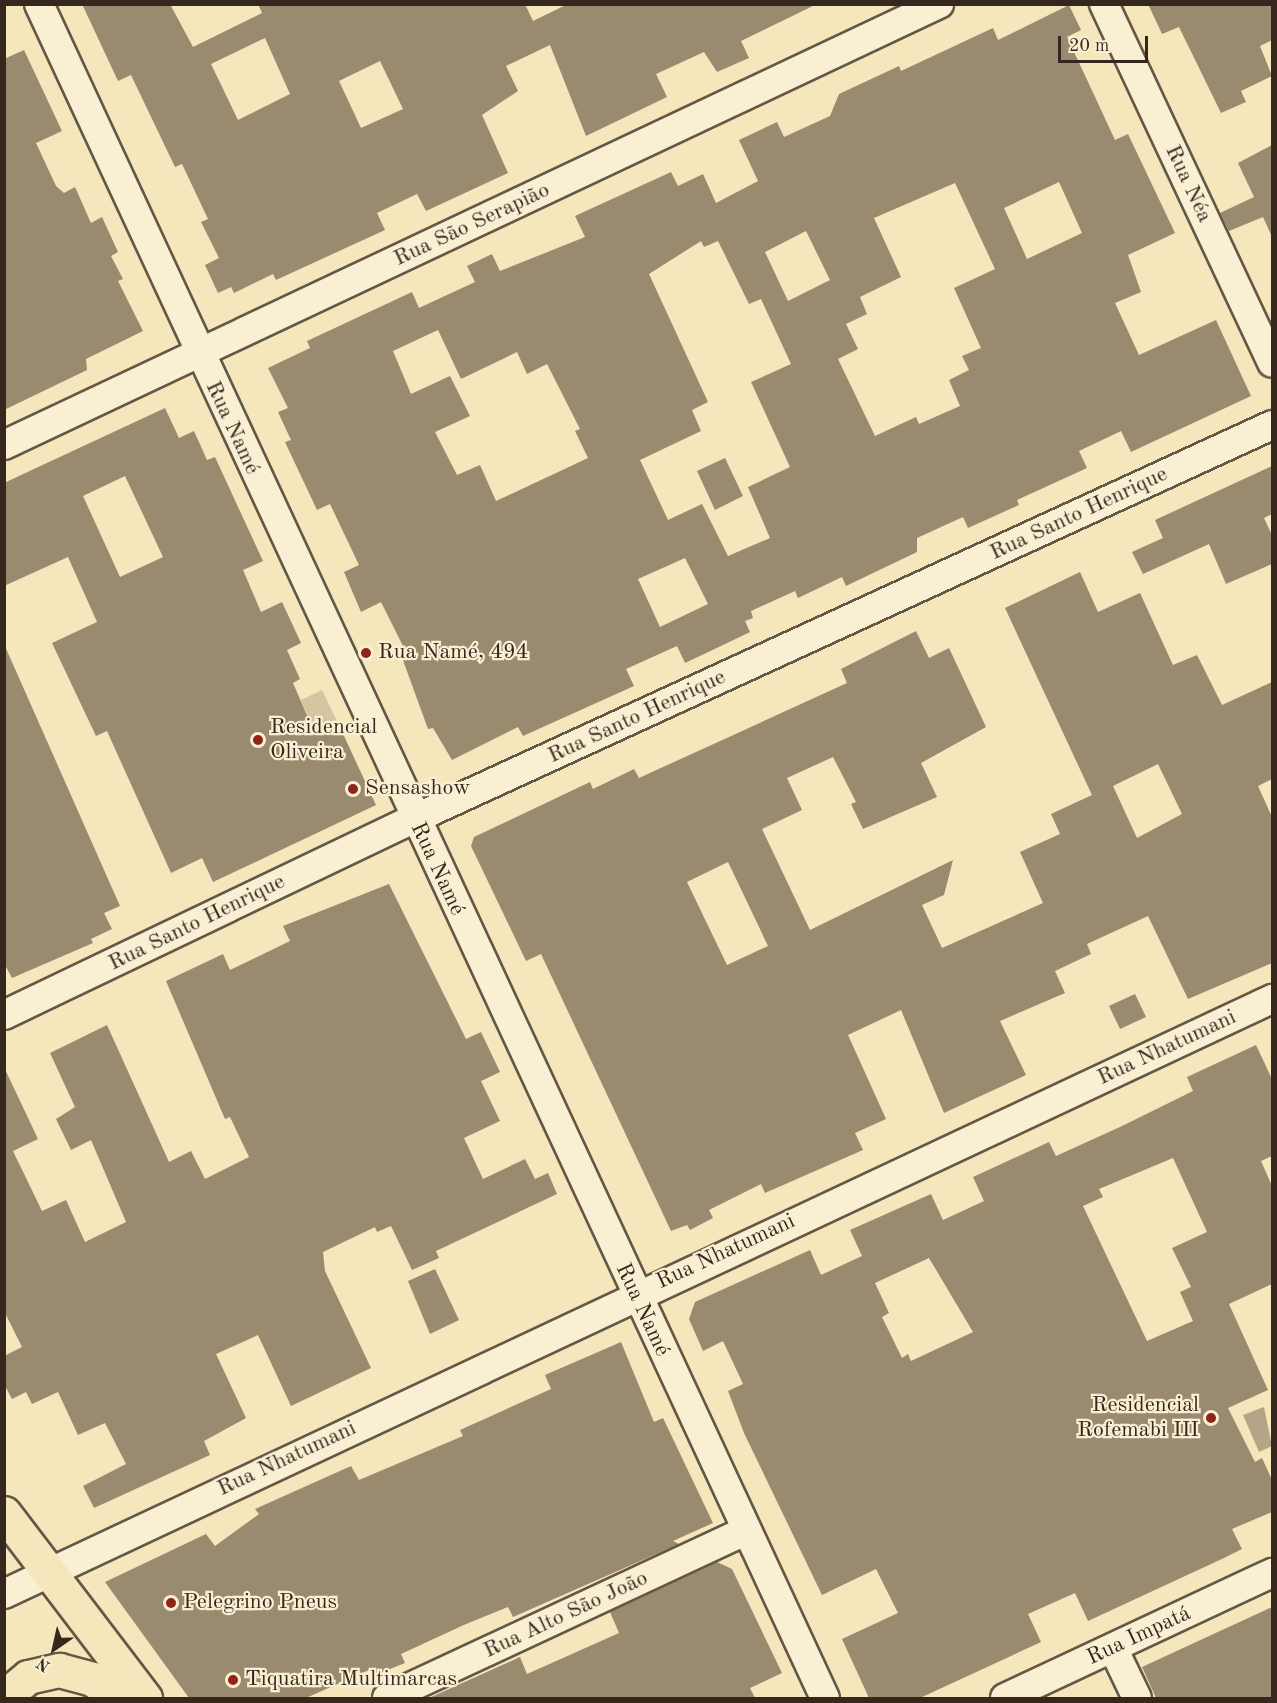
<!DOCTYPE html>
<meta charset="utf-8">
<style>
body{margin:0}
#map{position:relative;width:1277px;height:1703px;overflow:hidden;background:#f6e6bc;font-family:"Old Standard TT",serif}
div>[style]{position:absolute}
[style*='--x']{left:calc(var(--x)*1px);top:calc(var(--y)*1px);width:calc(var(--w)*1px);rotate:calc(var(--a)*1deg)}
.green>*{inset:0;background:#d5c6a1}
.water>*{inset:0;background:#b4a586}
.building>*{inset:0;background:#998a70}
.roads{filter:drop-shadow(2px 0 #655746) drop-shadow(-2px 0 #655746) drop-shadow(0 2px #655746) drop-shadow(0 -2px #655746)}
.minor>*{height:28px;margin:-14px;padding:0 14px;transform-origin:14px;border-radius:14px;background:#f9efd3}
.major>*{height:33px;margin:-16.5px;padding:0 16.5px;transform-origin:16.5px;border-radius:16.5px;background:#f6e6bc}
.dots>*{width:16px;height:16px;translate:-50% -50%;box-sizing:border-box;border:3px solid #f9efd3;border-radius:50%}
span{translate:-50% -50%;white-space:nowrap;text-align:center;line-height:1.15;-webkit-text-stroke:4.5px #f9efd3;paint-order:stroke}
.street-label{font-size:22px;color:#35271e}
.poi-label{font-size:22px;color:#35271e}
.left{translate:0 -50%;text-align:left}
.right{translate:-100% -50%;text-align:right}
.frame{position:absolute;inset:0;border:6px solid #35271e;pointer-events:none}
.north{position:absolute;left:24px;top:1619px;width:60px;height:60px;-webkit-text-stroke:4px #f9efd3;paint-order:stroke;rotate:214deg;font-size:16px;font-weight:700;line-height:24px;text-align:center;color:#35271e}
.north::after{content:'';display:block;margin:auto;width:21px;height:27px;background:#35271e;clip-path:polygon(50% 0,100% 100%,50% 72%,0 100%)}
.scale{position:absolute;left:1058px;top:36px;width:90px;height:27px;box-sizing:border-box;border:3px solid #35271e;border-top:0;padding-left:8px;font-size:18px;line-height:21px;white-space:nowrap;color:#35271e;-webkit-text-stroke:4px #f9efd3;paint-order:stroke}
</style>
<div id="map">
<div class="green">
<i style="clip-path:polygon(322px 690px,338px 723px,315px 734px,301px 700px)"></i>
</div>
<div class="water">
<i style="clip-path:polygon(1264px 1407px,1272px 1446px,1259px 1452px,1243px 1415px)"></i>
</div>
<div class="building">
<i style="clip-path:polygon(evenodd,82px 4px,170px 4px,193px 47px,262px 13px,258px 4px,525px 4px,533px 21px,568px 4px,817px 4px,741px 41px,749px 58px,717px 72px,704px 52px,656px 74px,667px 97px,586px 136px,550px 45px,506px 66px,518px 91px,482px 115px,508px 173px,426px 211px,417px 194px,377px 213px,385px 230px,276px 280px,273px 274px,234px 293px,231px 287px,218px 293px,205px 265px,219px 258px,201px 222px,208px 219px,182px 164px,175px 167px,131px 75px,118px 81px,82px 4px,265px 38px,290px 94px,238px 120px,211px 64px,265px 38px,82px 4px,380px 61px,403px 109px,361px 128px,339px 81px,380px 61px)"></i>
<i style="clip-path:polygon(1148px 4px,1272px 4px,1272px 40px,1260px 46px,1272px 76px,1241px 91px,1246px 102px,1221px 113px,1179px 27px,1162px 34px)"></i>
<i style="clip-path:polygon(evenodd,1069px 5px,1081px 30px,1067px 37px,1096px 99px,1115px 140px,1128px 134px,1175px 233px,1128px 255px,1141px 292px,1115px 303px,1139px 355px,1216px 320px,1251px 396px,1131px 452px,1121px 431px,1079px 451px,1087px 468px,1017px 500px,1019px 505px,968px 528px,963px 517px,917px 538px,917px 552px,846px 586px,842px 577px,798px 598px,795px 591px,751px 611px,753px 618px,745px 621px,750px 632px,721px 646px,685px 663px,677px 646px,626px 669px,634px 686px,523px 736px,518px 727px,452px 760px,433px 728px,428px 729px,400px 652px,405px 650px,381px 602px,361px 612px,344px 572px,359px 565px,330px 504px,317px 510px,285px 442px,291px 440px,278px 412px,288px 408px,268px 368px,310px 348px,307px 341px,412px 292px,419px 308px,475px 282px,467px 266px,492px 254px,500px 271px,585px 237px,575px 216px,671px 172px,678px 186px,703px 174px,716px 203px,758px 181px,739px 140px,777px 122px,784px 137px,830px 116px,839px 94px,899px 66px,901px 71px,993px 28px,998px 40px,1069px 5px,1059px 182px,1082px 233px,1027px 259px,1004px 208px,1059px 182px,1069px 5px,955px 183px,995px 269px,954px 288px,981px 348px,962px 356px,969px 370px,949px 380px,960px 406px,919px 424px,916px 417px,875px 436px,838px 359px,858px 349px,846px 324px,867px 314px,860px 297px,901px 277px,874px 218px,955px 183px,1069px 5px,806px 231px,830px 280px,788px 301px,765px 252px,806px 231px,1069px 5px,701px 241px,704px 247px,718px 241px,749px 304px,761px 299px,791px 364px,751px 382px,790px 467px,748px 487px,770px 538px,728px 556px,702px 504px,668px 520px,640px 460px,701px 431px,692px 410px,708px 402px,649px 274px,701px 241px,1069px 5px,438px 330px,461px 379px,517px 352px,527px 374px,547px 364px,580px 429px,575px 431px,588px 458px,496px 501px,480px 465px,457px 475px,435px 432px,470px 416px,450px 376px,411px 394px,393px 351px,438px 330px,1069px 5px,685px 558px,708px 604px,660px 627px,638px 579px,685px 558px)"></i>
<i style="clip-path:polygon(24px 50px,62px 131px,36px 143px,56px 186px,64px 193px,75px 187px,91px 223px,102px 217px,118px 252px,111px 256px,123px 279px,118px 281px,143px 331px,86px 359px,87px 370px,4px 410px,4px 59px)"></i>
<i style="clip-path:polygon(1272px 145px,1272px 237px,1263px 217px,1229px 231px,1220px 213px,1254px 197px,1238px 163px)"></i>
<i style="clip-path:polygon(evenodd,165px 408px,179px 438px,194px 431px,207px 460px,215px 457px,263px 561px,243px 570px,261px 612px,282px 602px,301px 643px,287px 650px,300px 679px,293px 683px,315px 734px,338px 723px,376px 805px,213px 882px,202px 858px,171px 873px,107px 731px,96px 736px,52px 643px,97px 622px,68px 557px,4px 586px,4px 483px,165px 408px,125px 476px,163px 557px,120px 577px,83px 496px,125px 476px)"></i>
<i style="clip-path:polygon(725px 458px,743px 496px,715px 510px,697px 471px)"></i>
<i style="clip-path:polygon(1272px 466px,1272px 514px,1264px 518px,1272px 535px,1272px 564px,1226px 584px,1209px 544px,1143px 574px,1132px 552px,1163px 538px,1155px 520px)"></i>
<i style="clip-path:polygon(evenodd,1080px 572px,1098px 612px,1140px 593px,1173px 665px,1197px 655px,1222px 705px,1272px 682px,1272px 779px,1258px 786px,1272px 817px,1272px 963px,1188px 999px,1148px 916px,1087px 944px,1091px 954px,1055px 971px,1065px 993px,1000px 1021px,1026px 1075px,944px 1113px,901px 1010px,848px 1035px,886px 1119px,855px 1133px,863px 1150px,765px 1193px,761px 1184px,709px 1210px,713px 1218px,690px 1230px,687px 1225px,671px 1231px,541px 954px,526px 961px,471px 846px,474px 837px,590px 782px,593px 789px,634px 769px,639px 778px,847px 683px,841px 669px,916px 631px,929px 658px,949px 648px,986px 727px,921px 763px,937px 797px,863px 829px,851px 804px,856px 802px,833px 757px,787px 778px,802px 810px,762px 829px,810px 930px,953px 860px,944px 895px,922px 905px,942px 948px,1043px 903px,1020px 852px,1060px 834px,1051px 814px,1092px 795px,1005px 608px,1080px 572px,1158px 764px,1182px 814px,1137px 838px,1113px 786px,1158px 764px,1080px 572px,728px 862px,768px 946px,727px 965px,687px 882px,728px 862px)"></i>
<i style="clip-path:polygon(4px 644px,120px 906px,104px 913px,112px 929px,91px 939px,93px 943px,12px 978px,4px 963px)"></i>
<i style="clip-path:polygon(389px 884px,466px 1039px,481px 1032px,500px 1072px,481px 1081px,500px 1121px,464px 1138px,483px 1179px,525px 1159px,535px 1179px,548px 1173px,557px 1194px,436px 1251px,439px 1258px,412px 1270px,391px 1226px,377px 1232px,375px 1227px,323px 1252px,325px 1271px,371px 1368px,291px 1406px,258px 1335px,216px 1354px,246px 1418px,204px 1441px,210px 1455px,94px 1508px,83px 1486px,126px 1464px,105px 1423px,78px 1435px,58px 1392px,32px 1404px,26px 1392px,12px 1399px,4px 1384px,4px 1356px,22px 1347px,4px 1311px,4px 1067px,38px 1139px,13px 1151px,42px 1211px,66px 1200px,85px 1242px,126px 1222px,91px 1140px,71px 1150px,56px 1119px,75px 1107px,50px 1053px,107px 1025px,169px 1162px,191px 1151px,205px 1179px,249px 1157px,230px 1117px,225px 1119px,166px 981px,223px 954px,230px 970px,290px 941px,283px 926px)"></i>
<i style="clip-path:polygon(1135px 994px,1146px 1017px,1120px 1029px,1109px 1006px)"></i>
<i style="clip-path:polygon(evenodd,1256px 1045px,1272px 1079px,1272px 1156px,1261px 1161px,1272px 1186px,1272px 1284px,1229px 1304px,1268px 1390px,1228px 1408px,1255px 1462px,1262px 1458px,1272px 1480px,1272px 1512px,1232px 1529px,1242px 1549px,1224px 1558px,1088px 1621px,1075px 1593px,1028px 1614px,1041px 1642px,920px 1698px,869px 1698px,842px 1639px,898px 1613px,876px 1569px,822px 1595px,744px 1433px,728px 1391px,743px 1384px,723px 1341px,703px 1351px,689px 1319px,695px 1302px,810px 1250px,821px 1275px,862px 1256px,850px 1230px,931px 1194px,943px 1220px,984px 1201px,973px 1177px,1049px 1142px,1056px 1156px,1120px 1127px,1193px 1091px,1187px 1077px,1256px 1045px,1173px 1158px,1207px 1232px,1172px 1248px,1191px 1287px,1180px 1292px,1193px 1321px,1147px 1341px,1083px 1206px,1103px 1197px,1099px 1189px,1173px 1158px,1256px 1045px,929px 1258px,973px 1332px,911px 1361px,908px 1354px,902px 1358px,882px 1317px,889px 1313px,875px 1283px,929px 1258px)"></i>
<i style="clip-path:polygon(435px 1269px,459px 1320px,430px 1334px,408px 1281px)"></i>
<i style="clip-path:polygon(621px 1342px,654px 1422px,663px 1418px,713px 1523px,673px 1541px,679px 1544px,513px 1617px,508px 1607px,466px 1624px,401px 1654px,405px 1663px,372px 1676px,369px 1670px,306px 1698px,189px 1698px,105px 1582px,206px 1534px,215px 1546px,259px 1514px,255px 1509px,351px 1466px,359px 1480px,463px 1436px,460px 1430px,551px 1389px,545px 1375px)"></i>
<i style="clip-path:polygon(717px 1562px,732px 1569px,782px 1673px,750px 1688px,755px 1698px,429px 1698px,520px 1657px,527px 1674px,619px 1633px,610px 1612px)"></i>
<i style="clip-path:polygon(1272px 1607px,1272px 1698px,1156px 1698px,1142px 1667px)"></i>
</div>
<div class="roads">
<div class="minor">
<i style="--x:39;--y:4;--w:1867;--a:65.11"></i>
<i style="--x:1104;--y:4;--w:396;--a:64.9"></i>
<i style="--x:4;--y:445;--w:1034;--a:-25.25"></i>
<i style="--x:4;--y:1015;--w:454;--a:-25.6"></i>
<i style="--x:414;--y:819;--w:944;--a:-24.66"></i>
<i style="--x:4;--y:1594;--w:1401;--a:-25.14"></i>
<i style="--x:1113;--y:1648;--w:55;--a:64.4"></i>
<i style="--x:387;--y:1698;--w:395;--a:-25"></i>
<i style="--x:1005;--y:1698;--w:295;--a:-25.1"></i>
</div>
<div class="major">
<i style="--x:4;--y:1513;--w:233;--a:52.7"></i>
<i style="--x:4;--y:1697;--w:31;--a:-40"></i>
<i style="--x:28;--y:1677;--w:32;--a:-13"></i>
<i style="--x:59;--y:1670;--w:34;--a:15"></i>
<i style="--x:92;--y:1679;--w:34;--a:34"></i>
</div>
</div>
<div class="dots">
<i style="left:366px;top:653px;background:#8f2418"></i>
<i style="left:258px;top:740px;background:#8f2418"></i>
<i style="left:353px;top:789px;background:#8f2418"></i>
<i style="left:1211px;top:1418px;background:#8f2418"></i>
<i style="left:171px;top:1603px;background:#8f2418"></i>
<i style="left:233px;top:1680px;background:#8f2418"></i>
</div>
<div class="street-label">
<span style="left:1188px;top:184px;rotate:65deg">Rua Néa</span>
<span style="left:472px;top:225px;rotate:-25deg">Rua São Serapião</span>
<span style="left:232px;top:428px;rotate:65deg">Rua Namé</span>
<span style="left:1079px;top:514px;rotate:-25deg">Rua Santo Henrique</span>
<span style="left:637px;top:717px;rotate:-25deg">Rua Santo Henrique</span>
<span style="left:437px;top:869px;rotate:65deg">Rua Namé</span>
<span style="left:197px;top:923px;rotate:-26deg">Rua Santo Henrique</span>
<span style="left:1167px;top:1048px;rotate:-25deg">Rua Nhatumani</span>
<span style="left:726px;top:1252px;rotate:-25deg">Rua Nhatumani</span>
<span style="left:642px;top:1310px;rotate:65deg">Rua Namé</span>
<span style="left:287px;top:1459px;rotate:-25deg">Rua Nhatumani</span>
<span style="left:566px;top:1615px;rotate:-25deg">Rua Alto São João</span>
<span style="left:1139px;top:1636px;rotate:-25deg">Rua Impatá</span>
</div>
<div class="poi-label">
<span class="left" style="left:378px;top:653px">Rua Namé, 494</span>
<span class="left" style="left:270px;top:740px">Residencial<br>Oliveira</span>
<span class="left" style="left:365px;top:789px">Sensashow</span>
<span class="right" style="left:1199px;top:1418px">Residencial<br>Rofemabi III</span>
<span class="left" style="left:183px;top:1603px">Pelegrino Pneus</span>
<span class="left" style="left:245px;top:1680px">Tiquatira Multimarcas</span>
</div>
<div class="frame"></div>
<div class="north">N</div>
<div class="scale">20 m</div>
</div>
